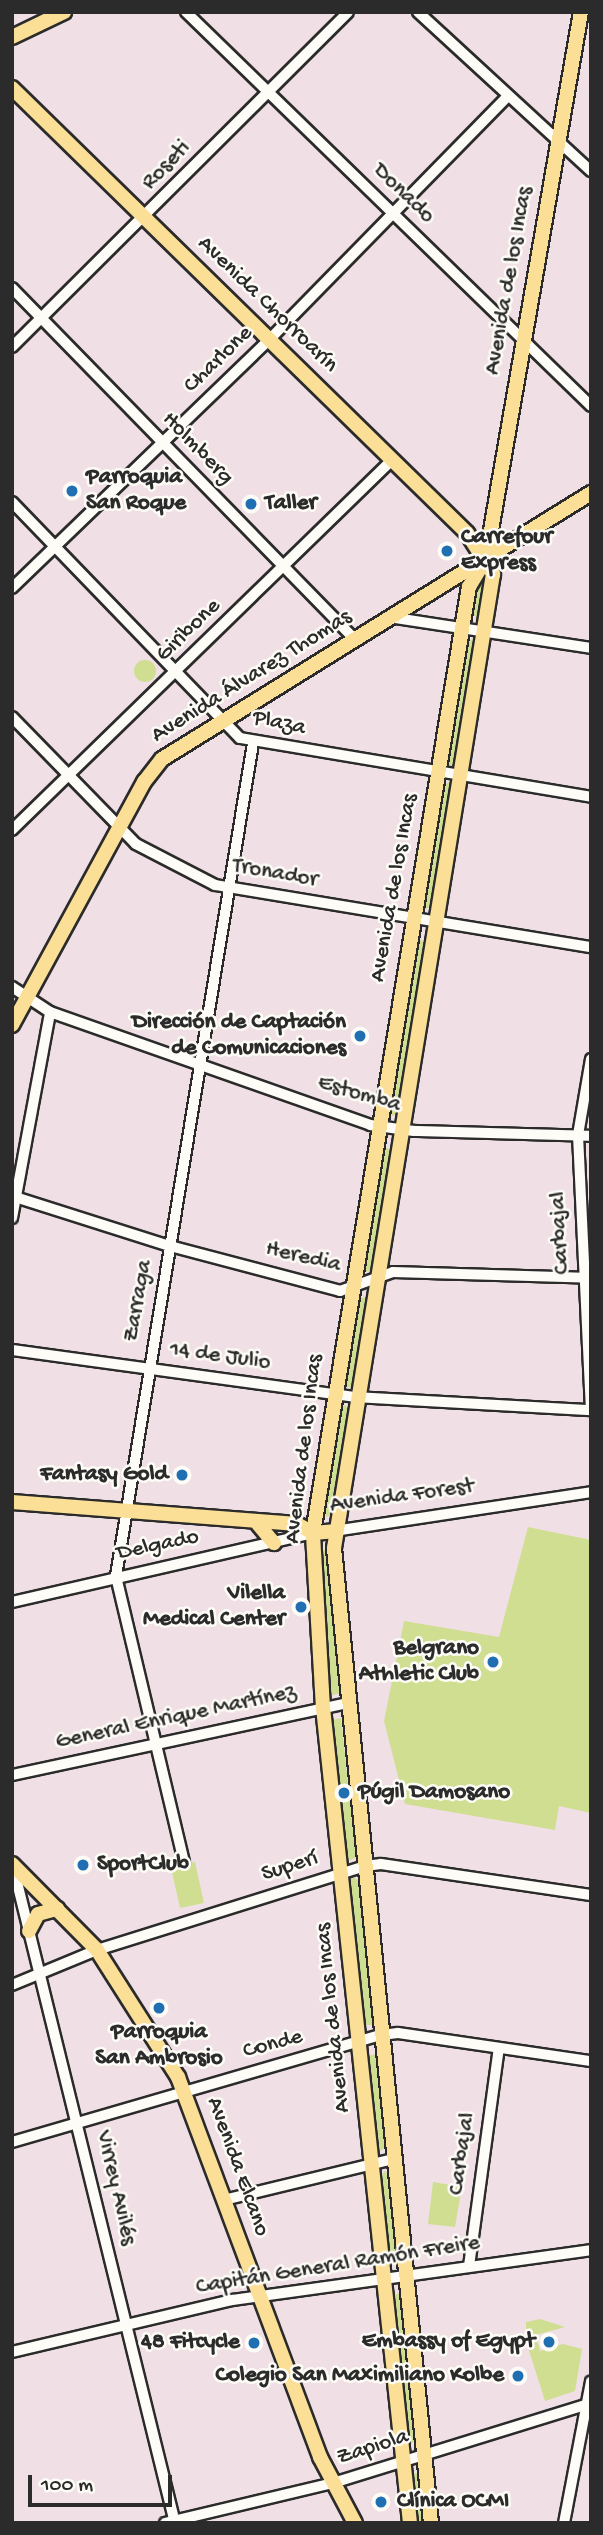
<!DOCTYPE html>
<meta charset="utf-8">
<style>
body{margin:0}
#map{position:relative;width:603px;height:2535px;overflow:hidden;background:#f0e0e5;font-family:"Gochi Hand",sans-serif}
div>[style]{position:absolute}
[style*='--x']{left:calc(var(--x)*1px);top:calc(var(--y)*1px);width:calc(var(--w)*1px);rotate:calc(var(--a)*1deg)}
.green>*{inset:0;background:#cfde91}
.round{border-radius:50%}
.roads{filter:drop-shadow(2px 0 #2b2b2b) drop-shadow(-2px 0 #2b2b2b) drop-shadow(0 2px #2b2b2b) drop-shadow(0 -2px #2b2b2b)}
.minor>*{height:10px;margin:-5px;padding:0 5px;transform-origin:5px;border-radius:5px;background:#fdfcf7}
.major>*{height:14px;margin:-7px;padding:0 7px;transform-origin:7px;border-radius:7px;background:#fbdf96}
.dots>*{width:19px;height:19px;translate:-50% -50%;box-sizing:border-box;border:4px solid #fdfcf7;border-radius:50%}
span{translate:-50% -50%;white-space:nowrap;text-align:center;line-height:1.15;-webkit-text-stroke:5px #fdfcf7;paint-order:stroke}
.street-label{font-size:23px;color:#2b2b2b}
.poi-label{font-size:23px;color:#2b2b2b;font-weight:700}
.left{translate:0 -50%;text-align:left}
.right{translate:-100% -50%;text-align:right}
.frame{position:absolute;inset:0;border:14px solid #2b2b2b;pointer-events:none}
.scale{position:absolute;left:28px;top:2475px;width:144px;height:32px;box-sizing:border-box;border:4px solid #2b2b2b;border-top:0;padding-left:9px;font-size:21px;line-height:24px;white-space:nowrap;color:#2b2b2b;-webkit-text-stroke:5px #fdfcf7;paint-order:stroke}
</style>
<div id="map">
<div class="green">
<i style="clip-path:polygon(481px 577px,486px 578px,477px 618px,472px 613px)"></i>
<i style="clip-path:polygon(473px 638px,456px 767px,453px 769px,446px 763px,466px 645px)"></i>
<i class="round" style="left:134px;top:660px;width:22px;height:22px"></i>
<i style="clip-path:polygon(450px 781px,454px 787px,431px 906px,424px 910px,420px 907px,444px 786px)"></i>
<i style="clip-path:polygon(420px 939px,425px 944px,400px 1112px,392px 1116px,388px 1111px,415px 943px)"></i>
<i style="clip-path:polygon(386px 1148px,392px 1150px,373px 1270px,365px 1272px,361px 1269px)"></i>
<i style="clip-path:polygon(354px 1297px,369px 1298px,353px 1388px,338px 1385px)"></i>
<i style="clip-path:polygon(345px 1405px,349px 1409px,333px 1513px,327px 1517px,322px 1513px,339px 1409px)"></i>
<i style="clip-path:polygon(528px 1527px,591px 1540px,591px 1813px,559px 1806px,555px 1830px,405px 1804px,384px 1721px,404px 1621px,499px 1637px)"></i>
<i style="clip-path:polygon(325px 1549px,330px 1552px,340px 1693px,333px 1695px,327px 1693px,319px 1553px)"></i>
<i style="clip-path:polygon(341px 1718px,356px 1857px,351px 1860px,347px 1859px,332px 1720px)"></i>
<i style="clip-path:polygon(195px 1862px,204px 1903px,180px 1908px,171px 1868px)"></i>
<i style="clip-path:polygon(353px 1877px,360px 1881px,373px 2025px,364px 2025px,349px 1880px)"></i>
<i style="clip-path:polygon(376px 2054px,386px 2147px,380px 2151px,374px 2148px,365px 2057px)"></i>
<i style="clip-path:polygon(386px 2170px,399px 2256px,394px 2261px,387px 2258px,378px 2179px)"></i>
<i style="clip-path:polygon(433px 2182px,462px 2187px,455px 2227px,428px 2224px)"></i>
<i style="clip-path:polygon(399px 2293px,418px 2441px,408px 2444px,393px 2296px)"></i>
<i style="clip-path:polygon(540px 2319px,565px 2327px,536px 2335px,540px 2351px,563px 2344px,582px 2349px,575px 2391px,545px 2401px,526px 2341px,526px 2322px)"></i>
<i style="clip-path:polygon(415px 2473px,419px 2474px,425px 2523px,416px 2523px,410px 2475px)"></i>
</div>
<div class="roads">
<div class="minor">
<i style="--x:186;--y:12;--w:565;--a:44.21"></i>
<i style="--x:418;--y:12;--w:235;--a:42.6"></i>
<i style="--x:12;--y:288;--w:490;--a:45.7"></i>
<i style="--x:12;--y:347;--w:474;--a:-44.9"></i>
<i style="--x:12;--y:502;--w:328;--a:46"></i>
<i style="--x:240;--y:738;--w:356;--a:9.5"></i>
<i style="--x:12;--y:588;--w:359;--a:-44"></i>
<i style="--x:270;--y:339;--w:340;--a:-45.6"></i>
<i style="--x:389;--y:617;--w:204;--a:8.7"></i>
<i style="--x:12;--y:717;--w:177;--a:45.7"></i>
<i style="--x:136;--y:844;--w:89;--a:27.4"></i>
<i style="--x:215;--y:885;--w:381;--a:9.4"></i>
<i style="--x:12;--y:830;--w:532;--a:-44.24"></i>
<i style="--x:12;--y:987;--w:45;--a:33.3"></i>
<i style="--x:50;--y:1012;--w:339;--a:19.4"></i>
<i style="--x:370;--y:1125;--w:44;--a:7.8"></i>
<i style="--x:414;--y:1131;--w:177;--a:1.6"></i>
<i style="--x:591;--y:1059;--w:77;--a:99.7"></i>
<i style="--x:578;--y:1135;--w:272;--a:87.3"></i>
<i style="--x:12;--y:1196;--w:166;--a:17.6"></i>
<i style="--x:170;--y:1246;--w:176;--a:14.8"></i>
<i style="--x:340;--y:1291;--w:56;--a:-19.7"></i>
<i style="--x:393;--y:1272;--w:198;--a:1.7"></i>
<i style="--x:12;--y:1218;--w:209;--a:-79.5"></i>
<i style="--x:12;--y:1350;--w:346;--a:7.8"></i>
<i style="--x:355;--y:1397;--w:236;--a:3.2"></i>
<i style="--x:334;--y:1531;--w:260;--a:-8.6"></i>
<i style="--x:12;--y:1602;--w:309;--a:-12.9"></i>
<i style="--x:12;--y:1775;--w:345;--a:-12.1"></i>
<i style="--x:184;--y:1862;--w:294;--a:-103.4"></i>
<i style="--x:116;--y:1576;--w:844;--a:-80.66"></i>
<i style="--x:13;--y:1866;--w:677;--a:76.15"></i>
<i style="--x:12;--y:1985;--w:92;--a:-22.4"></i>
<i style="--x:97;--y:1950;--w:281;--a:-17.4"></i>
<i style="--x:365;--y:1866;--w:16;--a:-7"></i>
<i style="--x:381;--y:1864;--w:212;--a:8.4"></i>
<i style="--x:12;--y:2142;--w:384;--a:-16.2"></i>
<i style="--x:381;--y:2035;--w:17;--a:-7"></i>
<i style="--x:398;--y:2033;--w:195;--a:8.3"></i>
<i style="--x:224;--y:2200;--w:174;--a:-13.6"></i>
<i style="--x:469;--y:2266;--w:220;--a:-82.2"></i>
<i style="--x:12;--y:2352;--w:226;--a:-13.3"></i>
<i style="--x:232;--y:2300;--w:362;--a:-7.9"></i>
<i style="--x:165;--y:2523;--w:173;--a:-13.4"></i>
<i style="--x:333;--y:2483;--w:270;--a:-17.2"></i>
<i style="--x:564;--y:2523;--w:144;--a:-79.2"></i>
</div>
<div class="major">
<i style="--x:12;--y:37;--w:58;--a:-25.7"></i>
<i style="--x:12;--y:88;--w:636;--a:44.36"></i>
<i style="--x:467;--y:533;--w:49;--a:57.6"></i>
<i style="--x:493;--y:574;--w:987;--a:99.27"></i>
<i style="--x:334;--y:1548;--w:980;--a:84.32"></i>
<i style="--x:12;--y:1025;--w:277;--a:-61.5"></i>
<i style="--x:144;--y:782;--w:29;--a:-52"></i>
<i style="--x:162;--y:759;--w:505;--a:-31.8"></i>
<i style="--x:12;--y:1502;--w:286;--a:4.4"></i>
<i style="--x:297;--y:1524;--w:18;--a:29"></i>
<i style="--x:313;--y:1533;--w:21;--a:-5"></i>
<i style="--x:258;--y:1524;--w:25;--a:50"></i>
<i style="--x:12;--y:1864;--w:121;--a:45.3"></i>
<i style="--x:97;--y:1950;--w:151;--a:57.5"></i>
<i style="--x:178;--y:2077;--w:406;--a:69.5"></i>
<i style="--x:320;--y:2457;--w:75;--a:62.1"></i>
<i style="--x:29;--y:1931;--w:19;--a:-62"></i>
<i style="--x:38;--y:1914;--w:20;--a:-15"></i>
<i style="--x:410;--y:2523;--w:820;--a:-96.09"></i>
<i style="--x:323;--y:1708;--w:175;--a:-93.3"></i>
<i style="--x:313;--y:1533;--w:959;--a:-80.64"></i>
<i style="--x:469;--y:587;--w:33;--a:-59"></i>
<i style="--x:486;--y:559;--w:555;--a:-80.15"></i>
</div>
</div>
<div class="dots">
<i style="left:72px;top:491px;background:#1f6fb2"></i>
<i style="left:251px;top:504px;background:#1f6fb2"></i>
<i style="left:447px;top:551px;background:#1f6fb2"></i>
<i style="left:360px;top:1036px;background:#1f6fb2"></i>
<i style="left:182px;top:1475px;background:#1f6fb2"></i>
<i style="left:301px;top:1607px;background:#1f6fb2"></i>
<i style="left:493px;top:1662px;background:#1f6fb2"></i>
<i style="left:344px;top:1793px;background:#1f6fb2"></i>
<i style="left:83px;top:1865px;background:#1f6fb2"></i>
<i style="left:159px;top:2008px;background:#1f6fb2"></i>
<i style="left:549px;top:2342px;background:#1f6fb2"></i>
<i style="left:254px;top:2343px;background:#1f6fb2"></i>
<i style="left:518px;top:2376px;background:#1f6fb2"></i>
<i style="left:381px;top:2502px;background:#1f6fb2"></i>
</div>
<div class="street-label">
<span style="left:167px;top:166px;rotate:-46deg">Roseti</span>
<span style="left:403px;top:194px;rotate:44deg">Donado</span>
<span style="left:510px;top:281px;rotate:-80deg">Avenida de los Incas</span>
<span style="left:267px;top:305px;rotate:44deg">Avenida Chorroarín</span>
<span style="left:219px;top:360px;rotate:-44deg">Charlone</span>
<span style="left:197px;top:449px;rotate:46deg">Holmberg</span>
<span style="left:189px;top:631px;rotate:-44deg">Giribone</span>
<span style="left:252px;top:677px;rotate:-32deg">Avenida Álvarez Thomas</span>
<span style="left:279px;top:724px;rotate:12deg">Plaza</span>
<span style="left:275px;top:874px;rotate:10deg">Tronador</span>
<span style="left:395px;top:888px;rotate:-80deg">Avenida de los Incas</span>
<span style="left:359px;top:1095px;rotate:16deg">Estomba</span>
<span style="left:561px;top:1233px;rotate:-93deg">Carbajal</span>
<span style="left:303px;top:1258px;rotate:13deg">Heredia</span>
<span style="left:139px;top:1301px;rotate:-80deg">Zarraga</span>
<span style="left:220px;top:1357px;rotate:8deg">14 de Julio</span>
<span style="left:305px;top:1449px;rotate:-83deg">Avenida de los Incas</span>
<span style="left:402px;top:1497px;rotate:-8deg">Avenida Forest</span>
<span style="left:158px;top:1546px;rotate:-12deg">Delgado</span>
<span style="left:176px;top:1718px;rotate:-12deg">General Enrique Martínez</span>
<span style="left:290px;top:1867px;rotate:-18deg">Superí</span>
<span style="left:334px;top:2018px;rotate:-96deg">Avenida de los Incas</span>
<span style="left:273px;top:2045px;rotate:-15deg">Conde</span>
<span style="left:463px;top:2154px;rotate:-82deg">Carbajal</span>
<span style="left:237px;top:2167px;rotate:70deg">Avenida Elcano</span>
<span style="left:115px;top:2188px;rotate:77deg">Virrey Avilés</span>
<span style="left:338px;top:2266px;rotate:-9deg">Capitán General Ramón Freire</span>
<span style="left:373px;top:2448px;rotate:-18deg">Zapiola</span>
</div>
<div class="poi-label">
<span class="left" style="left:86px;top:491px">Parroquia<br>San Roque</span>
<span class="left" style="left:265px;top:504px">Taller</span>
<span class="left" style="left:461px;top:551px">Carrefour<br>Express</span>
<span class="right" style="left:346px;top:1036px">Dirección de Captación<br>de Comunicaciones</span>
<span class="right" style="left:168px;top:1475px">Fantasy Gold</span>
<span class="right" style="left:285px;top:1607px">Vilella<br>Medical Center</span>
<span class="right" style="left:479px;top:1662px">Belgrano<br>Athletic Club</span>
<span class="left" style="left:358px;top:1793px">Púgil Damosano</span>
<span class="left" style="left:97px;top:1865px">SportClub</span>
<span style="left:159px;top:2046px">Parroquia<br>San Ambrosio</span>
<span class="right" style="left:535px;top:2342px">Embassy of Egypt</span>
<span class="right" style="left:240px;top:2343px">48 Fitcycle</span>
<span class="right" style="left:504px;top:2376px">Colegio San Maximiliano Kolbe</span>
<span class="left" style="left:397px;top:2502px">Clínica OCMI</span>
</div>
<div class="frame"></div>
<div class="scale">100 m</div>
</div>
